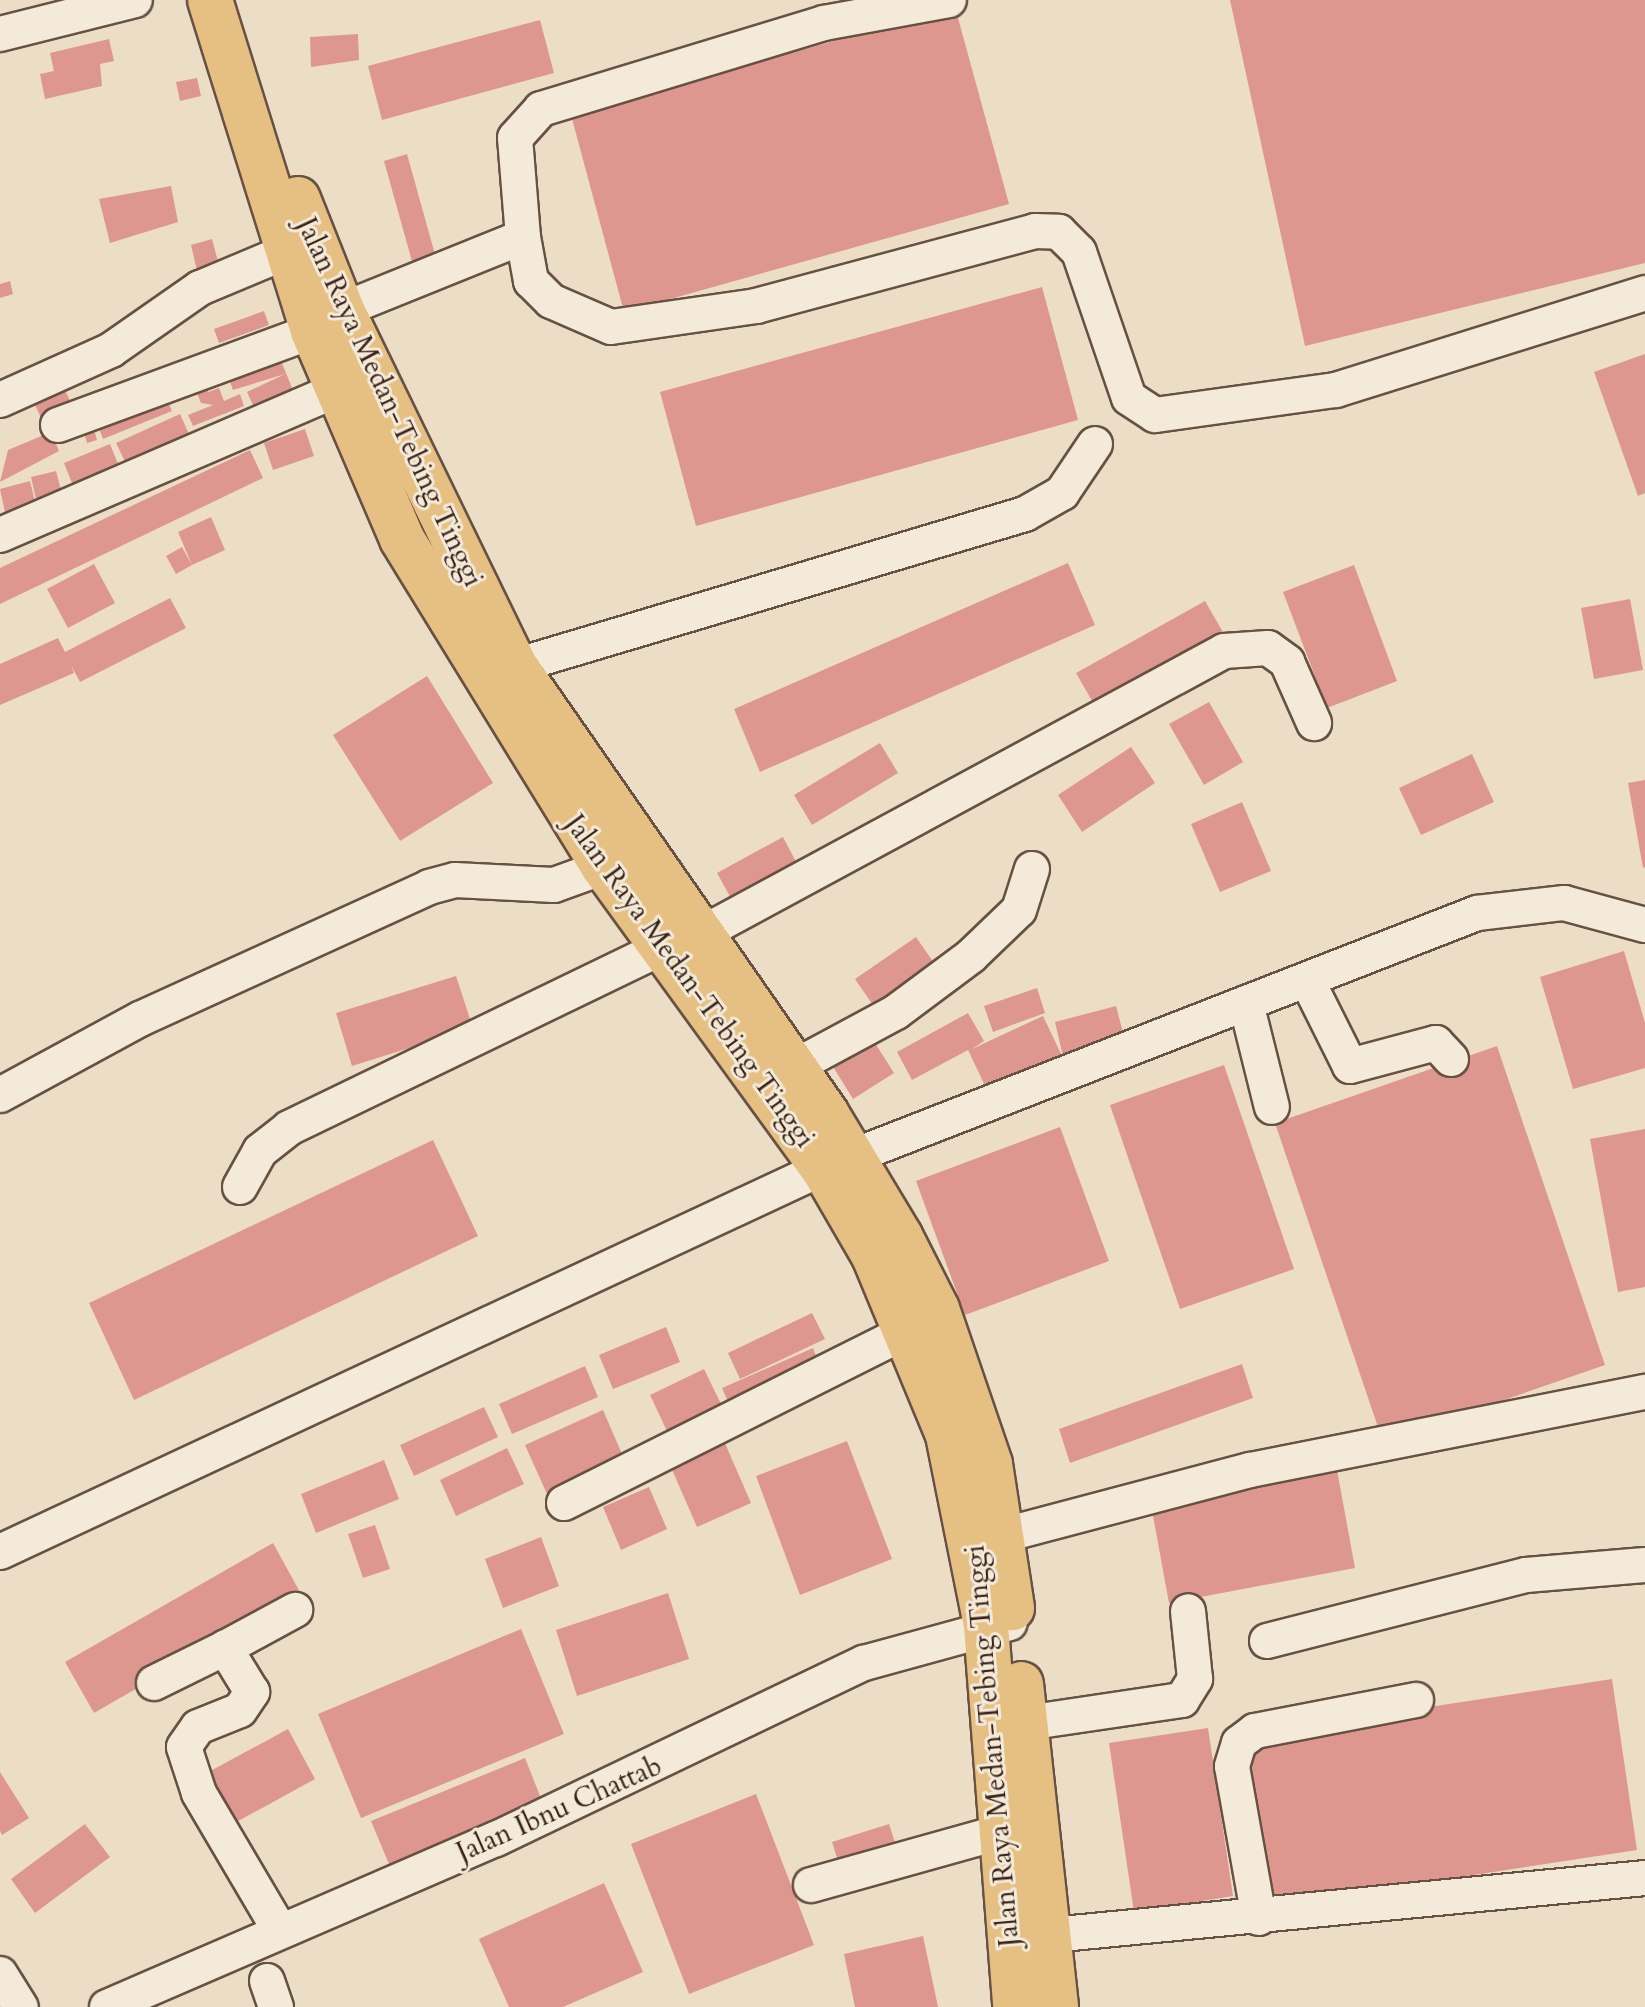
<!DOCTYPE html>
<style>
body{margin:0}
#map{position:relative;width:1645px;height:2007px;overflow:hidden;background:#ecdec6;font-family:Cardo,serif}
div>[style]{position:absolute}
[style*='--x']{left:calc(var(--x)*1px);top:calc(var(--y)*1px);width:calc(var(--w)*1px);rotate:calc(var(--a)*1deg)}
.building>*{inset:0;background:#de978f}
.roads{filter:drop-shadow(2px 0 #665143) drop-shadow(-2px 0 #665143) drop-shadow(0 2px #665143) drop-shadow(0 -2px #665143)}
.minor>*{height:34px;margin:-17px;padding:0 17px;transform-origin:17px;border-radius:17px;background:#f3eada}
.highway>*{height:44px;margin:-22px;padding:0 22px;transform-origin:22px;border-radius:22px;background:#e6bf83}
span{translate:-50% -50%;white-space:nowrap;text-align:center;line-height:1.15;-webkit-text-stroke:6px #f3eada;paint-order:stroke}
.street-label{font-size:28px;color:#392217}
</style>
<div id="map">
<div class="building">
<i style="clip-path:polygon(1230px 0,1645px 0,1645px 263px,1305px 346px)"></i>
<i style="clip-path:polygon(955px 7px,1009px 204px,624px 312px,571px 115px)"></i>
<i style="clip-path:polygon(540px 20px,554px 73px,382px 120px,368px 66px)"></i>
<i style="clip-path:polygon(358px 34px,359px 60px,311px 67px,310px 37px)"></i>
<i style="clip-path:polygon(109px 39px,114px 61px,100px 64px,102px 86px,45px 99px,40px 74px,54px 71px,50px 53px)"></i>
<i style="clip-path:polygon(197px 78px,201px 96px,180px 101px,176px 82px)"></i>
<i style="clip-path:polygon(407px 154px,436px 258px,413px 265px,384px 161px)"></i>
<i style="clip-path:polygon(171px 186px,178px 222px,110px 243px,99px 199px)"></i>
<i style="clip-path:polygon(212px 239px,220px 269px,198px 275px,191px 245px)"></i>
<i style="clip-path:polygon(10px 281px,13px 294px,0 298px,0 284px)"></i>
<i style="clip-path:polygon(1042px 287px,1078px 420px,696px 526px,660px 392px)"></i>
<i style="clip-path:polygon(264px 311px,269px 325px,219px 343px,214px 329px)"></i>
<i style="clip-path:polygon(1645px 354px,1645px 493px,1638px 496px,1594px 372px)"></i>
<i style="clip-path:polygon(279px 356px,299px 405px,261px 422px,247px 392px,285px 374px,233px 390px,227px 373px)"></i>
<i style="clip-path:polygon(201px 374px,208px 392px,219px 388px,224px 401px,240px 394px,244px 406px,193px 426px,188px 415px,213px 405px,201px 403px,191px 379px)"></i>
<i style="clip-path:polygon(64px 388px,73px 407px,43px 422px,34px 403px)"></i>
<i style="clip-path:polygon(164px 392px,172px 411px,103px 439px,96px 421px)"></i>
<i style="clip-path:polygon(180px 414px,192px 441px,129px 470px,116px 443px)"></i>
<i style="clip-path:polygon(92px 422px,97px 440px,87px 443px,82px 425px)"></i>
<i style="clip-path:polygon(305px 429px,314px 456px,273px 470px,264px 443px)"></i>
<i style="clip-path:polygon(51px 432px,59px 451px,0 482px,8px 450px)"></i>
<i style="clip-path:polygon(110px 444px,122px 474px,76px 493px,64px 463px)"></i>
<i style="clip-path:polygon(250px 450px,263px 478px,0 604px,0 568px)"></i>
<i style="clip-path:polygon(56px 471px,64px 502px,38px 508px,31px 477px)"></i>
<i style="clip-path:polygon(30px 481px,38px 514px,7px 522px,0 489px)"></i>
<i style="clip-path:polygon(211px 517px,225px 550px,192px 565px,178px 532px)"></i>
<i style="clip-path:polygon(182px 547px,192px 565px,176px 574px,166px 556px)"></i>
<i style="clip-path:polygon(1068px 563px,1095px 625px,760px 772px,734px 709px)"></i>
<i style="clip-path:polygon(94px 564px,115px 603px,68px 628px,47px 589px)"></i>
<i style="clip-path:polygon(1354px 565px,1397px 681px,1327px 708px,1283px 592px)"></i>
<i style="clip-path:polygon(170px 598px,186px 628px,80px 682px,71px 665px,74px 673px,0 705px,0 664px,58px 638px,65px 652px)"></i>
<i style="clip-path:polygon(1630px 599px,1643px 670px,1594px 679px,1581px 608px)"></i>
<i style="clip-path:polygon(1205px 601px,1228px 641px,1099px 713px,1076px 673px)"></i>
<i style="clip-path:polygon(427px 676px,493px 783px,400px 841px,333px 735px)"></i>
<i style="clip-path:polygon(1209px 702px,1243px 762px,1204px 785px,1169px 724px)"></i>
<i style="clip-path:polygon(880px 743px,898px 773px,812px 825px,794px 795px)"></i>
<i style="clip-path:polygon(1131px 747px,1155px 783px,1082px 832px,1058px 795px)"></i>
<i style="clip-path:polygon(1472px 754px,1494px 802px,1421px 835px,1399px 788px)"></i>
<i style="clip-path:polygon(1645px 780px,1645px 867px,1643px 868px,1628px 783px)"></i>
<i style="clip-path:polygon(1242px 802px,1271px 871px,1220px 892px,1191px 824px)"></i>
<i style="clip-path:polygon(783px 837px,803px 875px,738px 911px,717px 873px)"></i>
<i style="clip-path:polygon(916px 937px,936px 966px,875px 1008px,855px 979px)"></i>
<i style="clip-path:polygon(1624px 951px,1645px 1023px,1645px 1068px,1573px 1089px,1540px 977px)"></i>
<i style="clip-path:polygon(456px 976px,473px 1028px,352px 1066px,336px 1013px)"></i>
<i style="clip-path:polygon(1037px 988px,1045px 1013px,993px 1032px,984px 1006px)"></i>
<i style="clip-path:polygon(1116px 1006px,1126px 1044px,1064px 1061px,1055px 1022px)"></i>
<i style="clip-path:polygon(968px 1013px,984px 1041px,972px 1049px,1043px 1016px,1063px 1058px,988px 1092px,968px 1050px,912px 1080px,897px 1052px)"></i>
<i style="clip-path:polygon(868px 1032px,894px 1073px,853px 1099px,827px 1057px)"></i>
<i style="clip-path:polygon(1497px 1046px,1605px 1365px,1383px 1442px,1275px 1123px)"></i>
<i style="clip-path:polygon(1224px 1065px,1294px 1269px,1180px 1309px,1110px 1105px)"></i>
<i style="clip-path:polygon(1060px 1127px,1109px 1261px,965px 1315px,916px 1181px)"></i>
<i style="clip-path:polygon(1645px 1129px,1645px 1287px,1618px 1292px,1590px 1139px)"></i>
<i style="clip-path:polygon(433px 1140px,478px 1236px,134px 1400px,89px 1303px)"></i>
<i style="clip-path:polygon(812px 1313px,825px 1339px,740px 1379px,728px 1353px)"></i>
<i style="clip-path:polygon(666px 1327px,680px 1362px,613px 1389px,599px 1355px)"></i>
<i style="clip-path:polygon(813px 1348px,821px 1369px,731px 1409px,722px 1388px)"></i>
<i style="clip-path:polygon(1242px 1364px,1253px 1398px,1070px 1463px,1059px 1429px)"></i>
<i style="clip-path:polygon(585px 1366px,598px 1397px,512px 1434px,499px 1404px)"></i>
<i style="clip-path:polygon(704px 1369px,721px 1404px,667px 1431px,650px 1395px)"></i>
<i style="clip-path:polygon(484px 1407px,498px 1437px,414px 1476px,400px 1445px)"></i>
<i style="clip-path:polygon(603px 1410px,628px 1468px,551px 1503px,525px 1445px)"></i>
<i style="clip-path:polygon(724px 1441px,751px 1503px,697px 1527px,670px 1465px)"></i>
<i style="clip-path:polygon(847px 1441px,892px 1559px,800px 1595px,756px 1476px)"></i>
<i style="clip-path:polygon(507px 1448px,524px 1484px,456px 1516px,440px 1480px)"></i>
<i style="clip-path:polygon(384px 1460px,399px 1499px,316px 1533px,301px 1494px)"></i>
<i style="clip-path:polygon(1337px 1470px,1355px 1568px,1169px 1603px,1151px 1505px)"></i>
<i style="clip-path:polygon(649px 1487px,667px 1529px,621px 1550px,603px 1507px)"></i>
<i style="clip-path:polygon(375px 1525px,390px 1569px,363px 1578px,348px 1534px)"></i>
<i style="clip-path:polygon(541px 1537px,559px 1586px,503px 1608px,485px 1559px)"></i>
<i style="clip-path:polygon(273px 1543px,301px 1594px,94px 1713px,65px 1662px)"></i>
<i style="clip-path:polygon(668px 1593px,689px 1659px,577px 1696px,556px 1630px)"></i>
<i style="clip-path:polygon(521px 1629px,564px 1734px,361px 1818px,318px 1714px)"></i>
<i style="clip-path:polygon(1612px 1679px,1637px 1850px,1271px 1906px,1246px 1735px)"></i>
<i style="clip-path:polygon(1208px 1728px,1233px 1896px,1134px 1912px,1109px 1743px)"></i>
<i style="clip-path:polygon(288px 1729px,315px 1779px,231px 1825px,203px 1775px)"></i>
<i style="clip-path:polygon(525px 1758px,544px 1806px,391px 1869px,371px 1821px)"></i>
<i style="clip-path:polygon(0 1772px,29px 1818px,2px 1835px,0 1831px)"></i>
<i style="clip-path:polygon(756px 1794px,814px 1945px,689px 1994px,631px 1844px)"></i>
<i style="clip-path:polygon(85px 1824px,110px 1857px,35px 1913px,11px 1879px)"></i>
<i style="clip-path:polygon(889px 1824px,899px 1855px,842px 1874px,832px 1842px)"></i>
<i style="clip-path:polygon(604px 1883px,643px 1972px,563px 2007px,509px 2007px,479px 1939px)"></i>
<i style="clip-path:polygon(923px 1936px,938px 2007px,855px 2007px,844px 1954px)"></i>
</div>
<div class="roads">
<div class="minor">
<i style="--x:0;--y:34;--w:139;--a:-14.1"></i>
<i style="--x:523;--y:237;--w:99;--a:-94.6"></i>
<i style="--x:515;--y:138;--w:39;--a:-48"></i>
<i style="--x:541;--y:109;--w:296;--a:-16.9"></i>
<i style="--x:824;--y:23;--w:127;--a:-10.4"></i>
<i style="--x:342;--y:310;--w:195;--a:-22"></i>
<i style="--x:523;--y:237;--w:45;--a:79.7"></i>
<i style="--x:531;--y:281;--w:28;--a:45"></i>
<i style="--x:551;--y:301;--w:65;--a:23.4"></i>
<i style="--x:611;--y:327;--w:147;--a:-8.2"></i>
<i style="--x:756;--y:306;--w:289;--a:-15"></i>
<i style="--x:1035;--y:231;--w:24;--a:2"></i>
<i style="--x:1059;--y:232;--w:28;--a:45"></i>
<i style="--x:1079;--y:252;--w:154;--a:71.1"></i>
<i style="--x:1129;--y:398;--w:31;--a:33"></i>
<i style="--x:1155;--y:415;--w:183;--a:-7.9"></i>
<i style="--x:1336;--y:390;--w:324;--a:-17.4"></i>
<i style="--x:0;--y:400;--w:122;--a:-24.2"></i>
<i style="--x:111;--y:350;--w:108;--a:-34.9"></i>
<i style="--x:200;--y:288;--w:93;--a:-22.7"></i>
<i style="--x:58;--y:425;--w:272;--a:-20.2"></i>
<i style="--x:0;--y:535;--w:365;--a:-23.3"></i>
<i style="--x:515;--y:666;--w:532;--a:-16.6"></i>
<i style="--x:1025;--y:514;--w:43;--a:-29.6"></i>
<i style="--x:1062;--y:493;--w:59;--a:-56"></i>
<i style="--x:697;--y:936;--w:599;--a:-28.4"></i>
<i style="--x:1224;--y:651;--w:44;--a:-3.9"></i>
<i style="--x:1268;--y:648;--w:24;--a:36"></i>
<i style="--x:1287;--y:662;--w:67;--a:66.1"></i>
<i style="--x:1307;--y:980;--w:96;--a:63.4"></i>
<i style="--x:1350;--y:1066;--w:89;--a:-15"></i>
<i style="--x:1436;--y:1043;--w:22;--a:47"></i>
<i style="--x:1246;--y:1003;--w:107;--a:76"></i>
<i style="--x:794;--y:1067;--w:116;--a:-28.3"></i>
<i style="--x:896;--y:1012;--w:94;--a:-36.7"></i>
<i style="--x:971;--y:956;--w:66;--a:-43.8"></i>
<i style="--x:1019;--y:910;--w:43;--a:-72.4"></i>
<i style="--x:0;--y:1095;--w:159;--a:-28.5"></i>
<i style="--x:140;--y:1019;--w:318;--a:-24.5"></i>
<i style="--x:429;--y:887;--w:27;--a:-15"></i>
<i style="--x:455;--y:880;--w:99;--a:2.9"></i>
<i style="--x:554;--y:885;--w:53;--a:-19.8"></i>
<i style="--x:240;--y:1187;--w:41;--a:-60.9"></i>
<i style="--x:260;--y:1151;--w:37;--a:-38"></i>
<i style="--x:289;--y:1128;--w:414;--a:-25.8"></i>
<i style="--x:564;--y:1503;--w:381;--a:-26.6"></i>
<i style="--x:1004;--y:1535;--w:254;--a:-14.8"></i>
<i style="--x:1250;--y:1470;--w:403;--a:-11.2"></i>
<i style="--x:0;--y:1552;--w:908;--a:-25.01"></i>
<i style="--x:823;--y:1168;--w:702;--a:-21.3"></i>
<i style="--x:1477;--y:913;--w:88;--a:-6.6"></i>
<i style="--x:1564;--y:903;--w:84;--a:15.2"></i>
<i style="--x:1267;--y:1641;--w:267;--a:-14.3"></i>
<i style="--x:1526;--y:1575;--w:119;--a:-4.8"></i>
<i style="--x:154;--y:1683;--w:79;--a:-26.2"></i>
<i style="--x:1026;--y:1723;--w:158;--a:-8.4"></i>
<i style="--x:1182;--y:1700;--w:25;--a:-58"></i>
<i style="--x:1195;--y:1679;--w:68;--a:-95.9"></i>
<i style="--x:811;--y:1885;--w:200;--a:-15.6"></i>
<i style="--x:1259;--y:1918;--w:154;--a:-100.1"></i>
<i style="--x:1232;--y:1766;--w:24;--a:-73"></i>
<i style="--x:1239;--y:1743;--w:20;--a:-37"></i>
<i style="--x:1255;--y:1731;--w:164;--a:-10.9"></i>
<i style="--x:279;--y:1929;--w:158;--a:-120.5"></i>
<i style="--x:199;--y:1793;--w:48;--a:-108.1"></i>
<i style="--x:184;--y:1747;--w:24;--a:-55"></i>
<i style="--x:198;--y:1727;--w:45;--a:-22"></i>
<i style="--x:240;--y:1710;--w:22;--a:-56"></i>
<i style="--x:252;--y:1692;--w:52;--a:-121.5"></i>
<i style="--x:225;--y:1648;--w:80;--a:-28.5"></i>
<i style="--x:1051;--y:1935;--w:597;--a:-5.48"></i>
<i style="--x:0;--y:1974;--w:39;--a:58"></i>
<i style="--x:267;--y:1981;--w:28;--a:71"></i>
<i style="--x:107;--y:2007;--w:424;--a:-23.4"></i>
<i style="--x:496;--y:1839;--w:408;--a:-25.6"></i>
<i style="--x:864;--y:1663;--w:151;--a:-15.3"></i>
</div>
<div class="highway">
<i style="--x:210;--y:0;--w:347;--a:72.7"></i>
<i style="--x:313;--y:331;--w:226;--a:66.8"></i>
<i style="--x:402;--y:539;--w:385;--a:58.4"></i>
<i style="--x:604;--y:867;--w:372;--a:54"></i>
<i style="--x:823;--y:1168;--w:102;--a:59.9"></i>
<i style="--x:874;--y:1256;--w:194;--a:67.5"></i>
<i style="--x:948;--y:1435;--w:195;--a:78.7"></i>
<i style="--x:986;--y:1626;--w:382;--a:85.6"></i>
<i style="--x:298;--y:199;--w:119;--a:68.4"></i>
<i style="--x:342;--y:310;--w:396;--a:64.1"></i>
<i style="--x:515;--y:666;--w:545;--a:55.17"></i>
<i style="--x:826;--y:1113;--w:144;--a:59"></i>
<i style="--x:900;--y:1236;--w:82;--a:63.1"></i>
<i style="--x:937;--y:1309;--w:164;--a:71.1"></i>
<i style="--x:990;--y:1464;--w:146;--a:81.3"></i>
<i style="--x:1021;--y:1684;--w:325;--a:83.8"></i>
</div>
</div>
<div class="street-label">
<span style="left:390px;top:402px;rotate:65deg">Jalan Raya Medan-Tebing Tinggi</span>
<span style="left:690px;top:981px;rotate:54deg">Jalan Raya Medan-Tebing Tinggi</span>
<span style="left:992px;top:1746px;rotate:-95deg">Jalan Raya Medan-Tebing Tinggi</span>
<span style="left:559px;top:1809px;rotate:-24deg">Jalan Ibnu Chattab</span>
</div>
</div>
